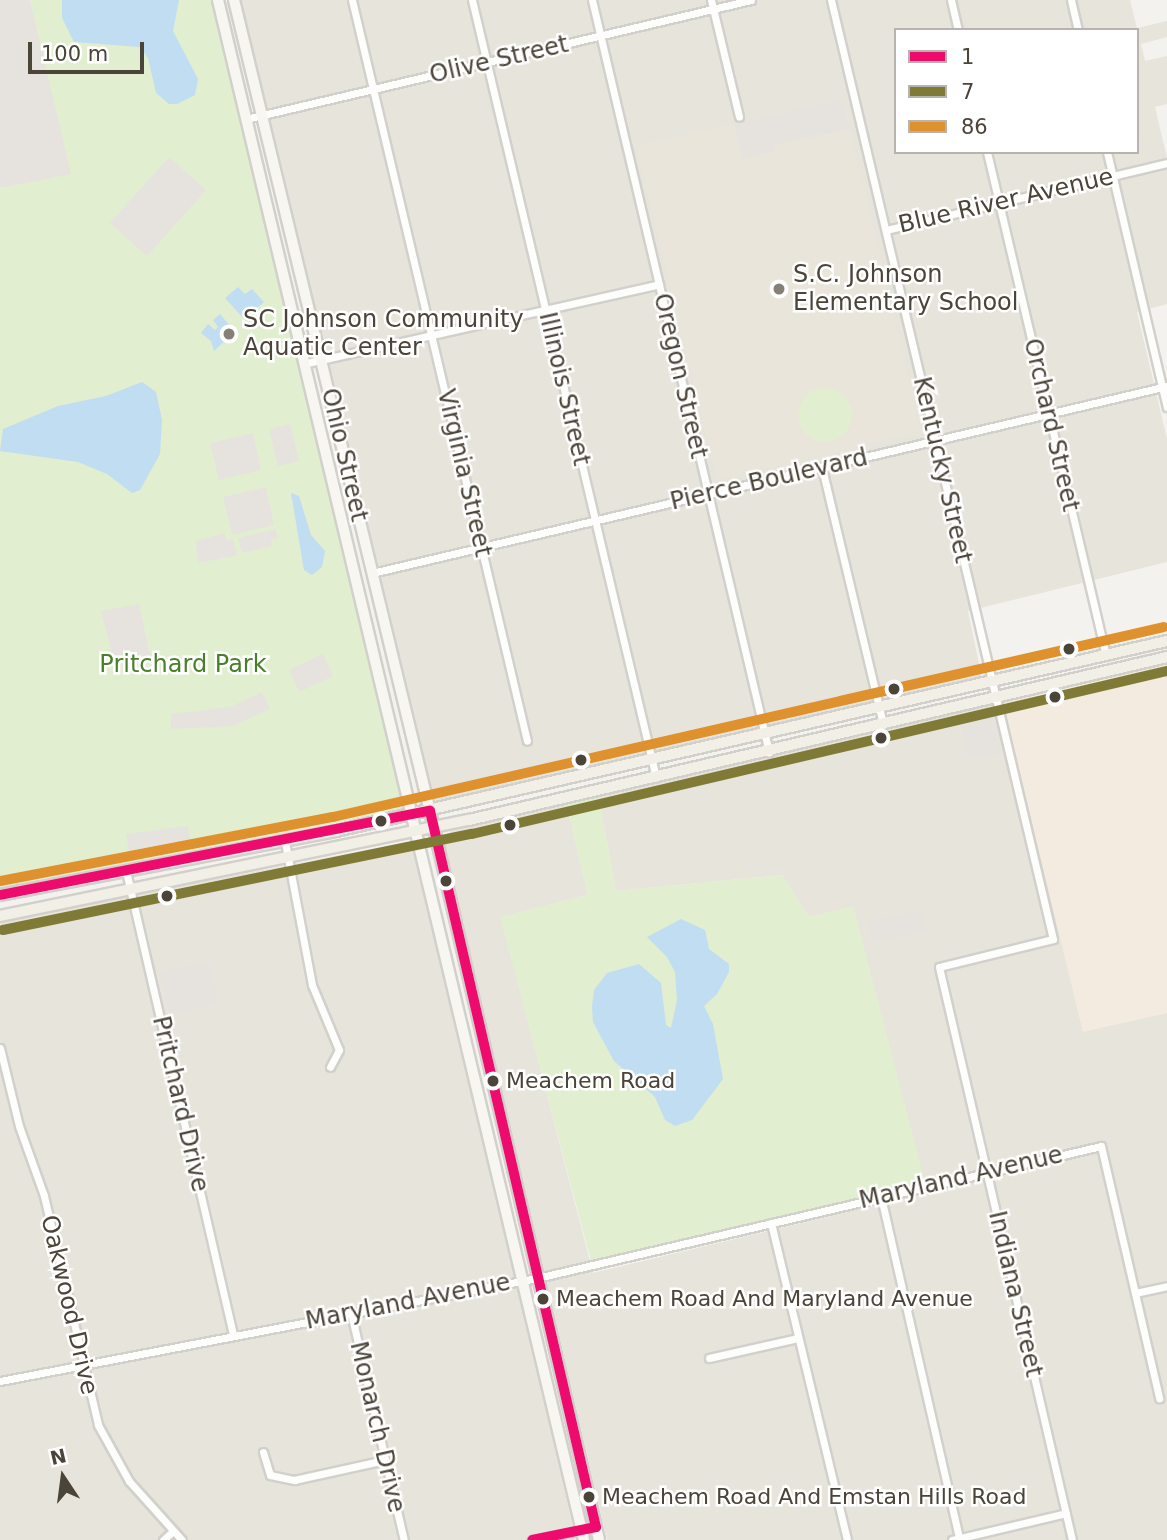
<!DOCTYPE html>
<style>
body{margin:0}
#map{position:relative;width:1167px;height:1540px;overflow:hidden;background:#f4f2ee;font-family:"DejaVu Sans",sans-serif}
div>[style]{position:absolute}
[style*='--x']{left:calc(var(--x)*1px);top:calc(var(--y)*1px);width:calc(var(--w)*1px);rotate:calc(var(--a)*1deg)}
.residential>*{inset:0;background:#e7e4dc}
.commercial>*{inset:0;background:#f3ebdf}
.industrial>*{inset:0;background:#e6e2de}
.education>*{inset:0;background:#eae5da}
.green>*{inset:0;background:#e1eecf}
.round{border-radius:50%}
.parking>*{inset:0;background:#e6e3df}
.water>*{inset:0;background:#c0ddf1}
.roads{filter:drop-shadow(2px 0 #d2d0cb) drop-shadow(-2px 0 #d2d0cb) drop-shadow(0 2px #d2d0cb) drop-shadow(0 -2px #d2d0cb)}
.street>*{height:7px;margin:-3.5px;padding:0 3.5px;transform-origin:3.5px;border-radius:3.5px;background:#fdfdfc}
.secondary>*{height:10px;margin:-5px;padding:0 5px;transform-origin:5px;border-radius:5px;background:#f7f6f1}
.primary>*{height:10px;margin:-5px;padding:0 5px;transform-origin:5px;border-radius:5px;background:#f2efe6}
.bus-1>*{height:10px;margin:-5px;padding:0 5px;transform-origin:5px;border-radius:5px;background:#ed0b6d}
.bus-2>*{height:10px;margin:-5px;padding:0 5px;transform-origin:5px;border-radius:5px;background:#7f7b37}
.bus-3>*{height:10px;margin:-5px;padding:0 5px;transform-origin:5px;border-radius:5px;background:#de912c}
.dots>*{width:19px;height:19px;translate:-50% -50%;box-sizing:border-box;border:4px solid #fff;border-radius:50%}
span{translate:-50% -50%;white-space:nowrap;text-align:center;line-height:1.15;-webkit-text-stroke:5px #fff;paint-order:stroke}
.bus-label{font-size:22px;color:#4b4439}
.left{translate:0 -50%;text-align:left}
.street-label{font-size:24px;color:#4b4439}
.poi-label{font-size:24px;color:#4b4439}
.park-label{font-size:24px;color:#4a7f2a}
.legend{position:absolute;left:894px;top:28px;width:245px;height:126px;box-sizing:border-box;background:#fff;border:2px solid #b7b4b0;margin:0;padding:9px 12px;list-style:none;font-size:21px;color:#4b4439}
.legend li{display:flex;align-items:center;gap:14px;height:35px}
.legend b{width:35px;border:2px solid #b7b4b0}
.north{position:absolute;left:28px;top:1442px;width:70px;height:70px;-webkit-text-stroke:5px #fff;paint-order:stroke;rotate:347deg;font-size:19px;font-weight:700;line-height:28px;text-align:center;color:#4b4439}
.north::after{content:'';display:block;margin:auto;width:24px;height:32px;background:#4b4439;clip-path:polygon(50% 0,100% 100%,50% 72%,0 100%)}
.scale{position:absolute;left:28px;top:42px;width:116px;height:32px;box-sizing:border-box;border:4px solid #4b4439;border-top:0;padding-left:9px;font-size:21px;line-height:24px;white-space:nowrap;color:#4b4439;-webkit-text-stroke:5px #fff;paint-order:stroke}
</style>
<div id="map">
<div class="residential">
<i style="clip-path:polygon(evenodd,240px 0,1130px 0,1137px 28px,1167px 21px,1167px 37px,1141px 44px,1145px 61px,1167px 56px,1167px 104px,1155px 107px,1167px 158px,1167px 304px,1137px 312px,1167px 439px,1167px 562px,968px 611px,982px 678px,437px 802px,431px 793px,240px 0,896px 30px,1137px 30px,1137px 152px,896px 152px,896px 30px)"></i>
<i style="clip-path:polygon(1003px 701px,1083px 1031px,1167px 1013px,1167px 1540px,607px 1540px,444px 839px,451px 831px,566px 803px,588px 895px,501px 917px,593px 1273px,927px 1193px,853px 907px,809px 917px,782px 875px,616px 891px,598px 795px)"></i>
<i style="clip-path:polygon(407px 842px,416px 849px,576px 1540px,0 1540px,0 921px)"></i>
</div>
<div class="commercial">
<i style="clip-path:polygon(1167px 664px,1167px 1013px,1083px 1032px,1004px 705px,1009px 699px)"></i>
</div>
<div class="industrial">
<i style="clip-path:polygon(0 0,30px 0,72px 175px,0 188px)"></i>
</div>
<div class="education">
<i style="clip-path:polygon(842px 99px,921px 431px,717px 480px,636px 146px)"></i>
</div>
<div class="green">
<i style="clip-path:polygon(30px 0,211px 0,404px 800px,401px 810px,0 889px,0 188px,71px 174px)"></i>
<i class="round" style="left:798px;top:388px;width:54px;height:54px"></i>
<i style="clip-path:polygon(598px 795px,616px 891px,782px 875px,809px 917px,853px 906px,926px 1186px,592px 1265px,500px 917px,588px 895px,566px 803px)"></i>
</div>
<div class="parking">
<i style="clip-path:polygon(842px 99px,849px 129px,773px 145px,774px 152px,743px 159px,734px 124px)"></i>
<i style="clip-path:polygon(169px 157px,206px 190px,147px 256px,110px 223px)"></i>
<i style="clip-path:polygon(290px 424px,299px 461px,278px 466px,269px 429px)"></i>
<i style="clip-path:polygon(253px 433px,261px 470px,219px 480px,210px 443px)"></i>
<i style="clip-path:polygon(266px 487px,274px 525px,232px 535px,223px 497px)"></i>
<i style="clip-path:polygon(275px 529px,278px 538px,271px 540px,272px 546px,242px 553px,238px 538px)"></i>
<i style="clip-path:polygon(225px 533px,227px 541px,233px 539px,237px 555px,199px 563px,195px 541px)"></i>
<i style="clip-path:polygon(139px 604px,150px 655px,114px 662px,101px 611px)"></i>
<i style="clip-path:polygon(323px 654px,333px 676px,299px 692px,289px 670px)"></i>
<i style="clip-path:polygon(262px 692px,270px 709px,233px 726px,171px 729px,171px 714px,230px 707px)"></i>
<i style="clip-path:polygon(992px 715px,1001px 753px,968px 759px,959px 722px)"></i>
<i style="clip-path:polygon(188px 826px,191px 846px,130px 858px,126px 834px)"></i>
<i style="clip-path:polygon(921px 910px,926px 931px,873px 943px,868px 922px)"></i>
<i style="clip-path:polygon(209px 963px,219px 1005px,169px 1014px,159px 971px)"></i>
</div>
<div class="water">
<i style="clip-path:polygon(179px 0,173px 31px,198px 79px,195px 95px,177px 104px,169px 104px,156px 93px,148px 58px,140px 47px,74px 42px,62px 18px,62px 0)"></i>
<i style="clip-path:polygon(238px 287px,245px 294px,252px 289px,264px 302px,244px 319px,225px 298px)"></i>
<i style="clip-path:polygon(220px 314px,235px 332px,214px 351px,211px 341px,201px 333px,208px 324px,215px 330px,218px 327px,213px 320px)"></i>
<i style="clip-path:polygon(142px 382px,156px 392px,162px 420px,160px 454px,140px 490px,132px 493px,107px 474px,78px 462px,0 451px,3px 429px,58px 406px,106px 396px)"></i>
<i style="clip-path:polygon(291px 493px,299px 496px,311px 535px,325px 551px,322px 567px,312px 575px,304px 570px)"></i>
<i style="clip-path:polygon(681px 919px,705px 930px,709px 949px,729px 964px,729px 972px,717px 994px,704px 1006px,713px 1024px,723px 1079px,692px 1120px,675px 1126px,665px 1120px,655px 1097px,614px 1061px,593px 1022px,592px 1006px,594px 990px,607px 973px,639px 964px,661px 983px,666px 1025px,671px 1028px,677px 1000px,675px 972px,667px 957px,647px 937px)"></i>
</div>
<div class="roads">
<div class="street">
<i style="--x:352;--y:0;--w:761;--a:76.71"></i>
<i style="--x:472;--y:0;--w:799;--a:76.69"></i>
<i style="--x:592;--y:0;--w:773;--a:76.76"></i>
<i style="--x:711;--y:0;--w:120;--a:76.5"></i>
<i style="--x:831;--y:0;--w:965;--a:76.7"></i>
<i style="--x:1053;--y:939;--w:117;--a:166.2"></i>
<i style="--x:939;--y:967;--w:588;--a:76.93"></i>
<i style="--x:951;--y:0;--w:31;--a:77"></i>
<i style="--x:1071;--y:0;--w:31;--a:77"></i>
<i style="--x:246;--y:119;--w:519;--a:-13.26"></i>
<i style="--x:987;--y:152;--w:518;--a:76.72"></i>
<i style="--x:1107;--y:152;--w:262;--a:76.8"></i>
<i style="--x:886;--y:230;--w:289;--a:-13.4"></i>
<i style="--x:307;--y:363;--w:361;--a:-12.6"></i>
<i style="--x:822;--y:468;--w:264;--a:76.6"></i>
<i style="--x:372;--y:573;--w:817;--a:-13.24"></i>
<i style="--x:285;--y:842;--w:146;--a:79.3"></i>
<i style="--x:312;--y:985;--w:70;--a:67.4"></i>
<i style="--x:339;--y:1050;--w:19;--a:118"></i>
<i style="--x:126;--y:871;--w:477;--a:77"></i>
<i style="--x:0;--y:1048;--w:80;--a:76.3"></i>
<i style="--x:19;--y:1126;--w:74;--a:70.3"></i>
<i style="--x:44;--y:1196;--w:235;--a:76.7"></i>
<i style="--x:98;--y:1425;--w:64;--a:61"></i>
<i style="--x:129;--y:1481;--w:79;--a:48.1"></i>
<i style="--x:881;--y:1197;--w:350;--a:77.1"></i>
<i style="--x:771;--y:1223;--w:326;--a:76.5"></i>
<i style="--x:1135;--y:1293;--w:33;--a:-12"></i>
<i style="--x:351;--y:1313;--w:233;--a:76.9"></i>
<i style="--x:709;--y:1358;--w:91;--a:-12.7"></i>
<i style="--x:0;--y:1381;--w:547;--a:-10.86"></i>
<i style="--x:537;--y:1278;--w:579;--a:-13.17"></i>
<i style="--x:1101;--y:1146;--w:259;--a:77"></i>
<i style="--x:263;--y:1452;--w:24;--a:73"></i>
<i style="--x:270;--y:1475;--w:25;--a:12"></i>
<i style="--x:294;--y:1480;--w:93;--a:-12.4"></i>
<i style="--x:163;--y:1540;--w:13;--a:-42"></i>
<i style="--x:532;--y:1540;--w:65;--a:-11.5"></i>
<i style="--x:952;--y:1540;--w:117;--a:-13.3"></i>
</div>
<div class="secondary">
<i style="--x:218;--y:0;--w:1583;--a:76.63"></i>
<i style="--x:234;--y:0;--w:852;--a:76.42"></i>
<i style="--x:434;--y:828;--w:731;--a:76.95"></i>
</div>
<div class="primary">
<i style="--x:0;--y:895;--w:342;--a:-10.8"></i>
<i style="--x:336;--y:831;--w:852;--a:-12.88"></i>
<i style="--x:0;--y:916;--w:479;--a:-11.6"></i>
<i style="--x:469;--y:820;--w:717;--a:-13.14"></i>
</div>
</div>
<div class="bus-1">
<i style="--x:0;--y:895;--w:438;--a:-11.1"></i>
<i style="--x:430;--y:811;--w:735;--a:76.95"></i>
<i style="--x:596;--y:1527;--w:65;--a:168.5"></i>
</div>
<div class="bus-2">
<i style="--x:3;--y:930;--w:479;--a:-11.6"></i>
<i style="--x:472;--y:834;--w:714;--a:-13.2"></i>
</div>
<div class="bus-3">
<i style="--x:0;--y:881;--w:339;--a:-10.9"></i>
<i style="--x:333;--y:817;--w:852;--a:-12.88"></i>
</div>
<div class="dots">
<i style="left:779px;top:289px;background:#868178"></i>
<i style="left:229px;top:334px;background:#868178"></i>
<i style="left:1069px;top:649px;background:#4b4439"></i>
<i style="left:894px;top:689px;background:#4b4439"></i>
<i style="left:1055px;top:697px;background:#4b4439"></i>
<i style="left:881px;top:738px;background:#4b4439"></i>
<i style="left:581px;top:760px;background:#4b4439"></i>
<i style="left:381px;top:821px;background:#4b4439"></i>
<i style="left:510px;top:825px;background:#4b4439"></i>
<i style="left:446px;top:881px;background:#4b4439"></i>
<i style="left:167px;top:896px;background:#4b4439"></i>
<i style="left:493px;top:1081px;background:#4b4439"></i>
<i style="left:543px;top:1299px;background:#4b4439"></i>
<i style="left:589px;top:1497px;background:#4b4439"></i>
</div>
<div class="bus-label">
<span class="left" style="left:506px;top:1081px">Meachem Road</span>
<span class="left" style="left:556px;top:1299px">Meachem Road And Maryland Avenue</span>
<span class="left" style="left:602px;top:1497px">Meachem Road And Emstan Hills Road</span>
</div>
<div class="street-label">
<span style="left:499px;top:60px;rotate:-13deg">Olive Street</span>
<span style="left:1006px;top:201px;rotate:-13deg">Blue River Avenue</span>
<span style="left:680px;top:376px;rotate:77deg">Oregon Street</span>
<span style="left:564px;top:389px;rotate:77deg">Illinois Street</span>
<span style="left:1051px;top:425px;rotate:77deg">Orchard Street</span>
<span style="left:344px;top:455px;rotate:77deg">Ohio Street</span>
<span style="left:942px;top:470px;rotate:77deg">Kentucky Street</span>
<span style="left:464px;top:473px;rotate:77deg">Virginia Street</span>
<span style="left:769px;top:480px;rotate:-13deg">Pierce Boulevard</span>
<span style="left:180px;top:1104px;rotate:77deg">Pritchard Drive</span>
<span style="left:961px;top:1178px;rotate:-13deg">Maryland Avenue</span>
<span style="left:1015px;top:1294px;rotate:77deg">Indiana Street</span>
<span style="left:408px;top:1302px;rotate:-11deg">Maryland Avenue</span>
<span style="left:69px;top:1305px;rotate:77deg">Oakwood Drive</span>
<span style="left:377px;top:1427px;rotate:77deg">Monarch Drive</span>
</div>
<div class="poi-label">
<span class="left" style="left:793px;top:289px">S.C. Johnson<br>Elementary School</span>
<span class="left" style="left:243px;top:334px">SC Johnson Community<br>Aquatic Center</span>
</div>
<div class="park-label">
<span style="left:183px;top:665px">Pritchard Park</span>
</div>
<ul class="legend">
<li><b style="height:9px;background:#ed0b6d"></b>1</li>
<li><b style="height:9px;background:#7f7b37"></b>7</li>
<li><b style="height:9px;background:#de912c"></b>86</li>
</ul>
<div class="north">N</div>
<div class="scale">100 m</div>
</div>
